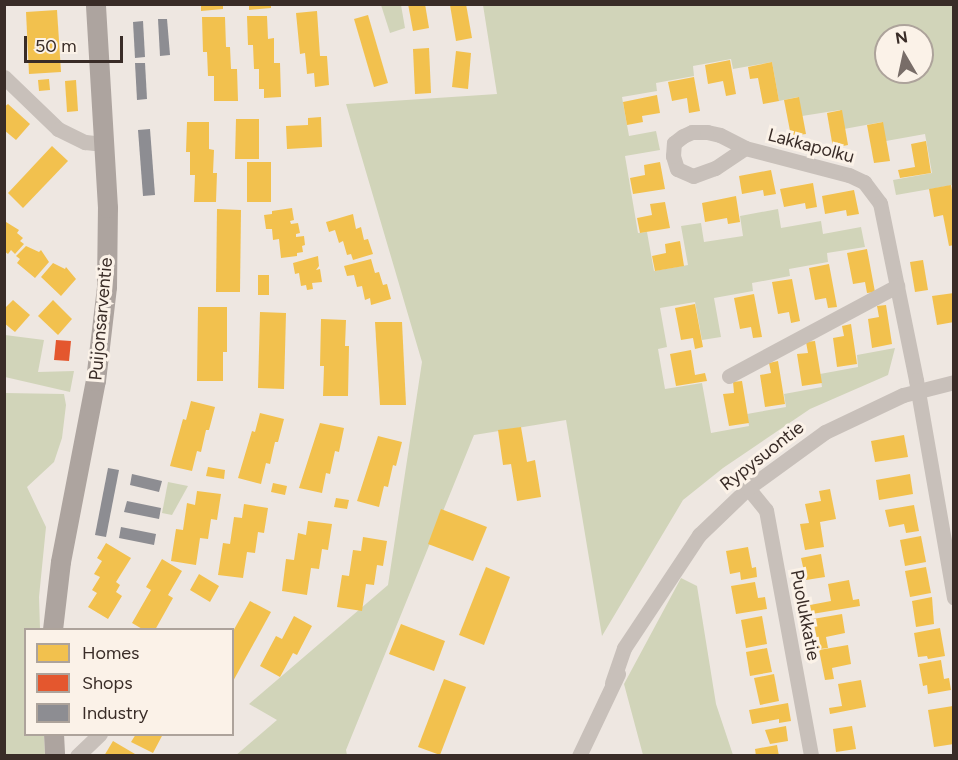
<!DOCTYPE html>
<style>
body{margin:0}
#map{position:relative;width:958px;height:760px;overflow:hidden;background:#eee7e1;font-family:Figtree,sans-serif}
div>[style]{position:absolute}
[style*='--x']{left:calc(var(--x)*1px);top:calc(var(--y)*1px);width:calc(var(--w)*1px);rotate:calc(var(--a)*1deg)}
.green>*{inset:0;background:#d1d4b9}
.homes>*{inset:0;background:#f2c14e}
.shops>*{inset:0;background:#e4572e}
.industry>*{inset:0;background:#8d8d92}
.minor>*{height:15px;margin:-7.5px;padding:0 7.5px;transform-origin:7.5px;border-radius:7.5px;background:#c8c0ba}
.major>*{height:20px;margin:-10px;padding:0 10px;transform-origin:10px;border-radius:10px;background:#ada49f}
span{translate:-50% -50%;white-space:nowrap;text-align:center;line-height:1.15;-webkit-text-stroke:6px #fbf2e8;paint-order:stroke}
.street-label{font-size:18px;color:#392c27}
.frame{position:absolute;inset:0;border:6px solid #392c27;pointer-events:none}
.legend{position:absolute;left:24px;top:628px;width:210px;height:108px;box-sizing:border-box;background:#fbf2e8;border:2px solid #ada39b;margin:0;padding:8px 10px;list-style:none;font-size:18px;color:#392c27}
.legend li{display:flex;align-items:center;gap:12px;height:30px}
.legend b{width:30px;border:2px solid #ada39b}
.north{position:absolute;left:874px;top:24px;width:60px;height:60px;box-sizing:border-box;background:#fbf2e8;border:2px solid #ada39b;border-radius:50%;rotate:351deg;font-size:16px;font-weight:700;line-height:24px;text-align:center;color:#392c27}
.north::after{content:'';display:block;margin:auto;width:21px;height:27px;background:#786d68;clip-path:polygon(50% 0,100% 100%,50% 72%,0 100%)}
.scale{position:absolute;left:24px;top:36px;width:99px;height:27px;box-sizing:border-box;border:3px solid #392c27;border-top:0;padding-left:8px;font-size:18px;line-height:21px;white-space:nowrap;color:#392c27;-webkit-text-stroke:4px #fbf2e8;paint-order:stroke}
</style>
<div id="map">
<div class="green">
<i style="clip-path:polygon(381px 5px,401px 5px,405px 28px,390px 33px)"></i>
<i style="clip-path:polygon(evenodd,483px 5px,953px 5px,953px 185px,896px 195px,893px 180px,932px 173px,925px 134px,886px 141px,882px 122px,844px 129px,840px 110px,802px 116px,798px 97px,779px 101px,772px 62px,733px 69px,731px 59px,693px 66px,694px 76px,656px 83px,657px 91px,622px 97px,629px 136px,656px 131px,660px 150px,625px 156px,638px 233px,647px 232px,654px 271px,688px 265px,681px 226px,701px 223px,704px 242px,743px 236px,740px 216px,778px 209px,781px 228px,821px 221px,823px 234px,861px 227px,865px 247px,827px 253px,828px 262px,789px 269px,790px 276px,752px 283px,753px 291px,714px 298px,721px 337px,702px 340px,695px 302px,660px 308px,667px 347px,658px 349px,665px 389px,702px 383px,711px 433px,749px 426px,747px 414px,786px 407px,784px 394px,822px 387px,820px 374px,858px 367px,857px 355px,895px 348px,888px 375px,810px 409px,723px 468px,683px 500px,602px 636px,566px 420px,474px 435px,346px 750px,347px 755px,235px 756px,277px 720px,249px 704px,388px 585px,422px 362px,346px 104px,497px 94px,483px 5px,886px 36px,922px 36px,922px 72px,886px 72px,886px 36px)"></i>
<i style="clip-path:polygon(5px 335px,44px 340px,38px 372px,74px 371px,70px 392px,5px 377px)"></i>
<i style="clip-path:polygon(5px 393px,64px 394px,66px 405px,62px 438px,54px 462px,27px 487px,46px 527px,39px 597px,40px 629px,26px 630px,26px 734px,44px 735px,45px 755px,5px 755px)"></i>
<i style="clip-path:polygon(168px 482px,188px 486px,172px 515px,162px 513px)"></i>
<i style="clip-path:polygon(681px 578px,697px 586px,716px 704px,733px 755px,643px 755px,624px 684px)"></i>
</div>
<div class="homes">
<i style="clip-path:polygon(249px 4px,271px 4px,271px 8px,249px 10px)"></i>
<i style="clip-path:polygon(408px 4px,425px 4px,429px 28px,413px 31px)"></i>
<i style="clip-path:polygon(466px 4px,472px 38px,456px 41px,450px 5px)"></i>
<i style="clip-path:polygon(201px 5px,223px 5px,223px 9px,201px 11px)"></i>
<i style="clip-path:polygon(57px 10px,61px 72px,29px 74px,26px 12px)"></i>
<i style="clip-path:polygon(317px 11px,320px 56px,327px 56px,329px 85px,315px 87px,314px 73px,307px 74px,305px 53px,300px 54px,296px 13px)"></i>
<i style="clip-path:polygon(368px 15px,388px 83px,374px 87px,354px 19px)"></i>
<i style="clip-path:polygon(247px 16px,267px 16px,268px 39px,274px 38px,274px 63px,280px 63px,281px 97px,264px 98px,264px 89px,259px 89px,259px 69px,254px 69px,253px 45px,248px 45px)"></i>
<i style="clip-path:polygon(202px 17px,225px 17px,226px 47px,230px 47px,231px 69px,237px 69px,238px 101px,214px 101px,214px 76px,208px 76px,207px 52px,203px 52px)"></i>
<i style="clip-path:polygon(429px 48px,431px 93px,415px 94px,413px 49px)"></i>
<i style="clip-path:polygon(456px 51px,471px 53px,468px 89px,452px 87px)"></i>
<i style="clip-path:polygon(730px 60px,736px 94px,726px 96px,723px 81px,708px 84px,705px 65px)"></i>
<i style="clip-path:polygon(772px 62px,779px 101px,763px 104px,758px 78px,750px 79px,748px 67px)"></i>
<i style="clip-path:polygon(694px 77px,700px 111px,689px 113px,687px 98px,672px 101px,668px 82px)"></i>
<i style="clip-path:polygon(49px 79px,50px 90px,39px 91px,38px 80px)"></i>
<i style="clip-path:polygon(76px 80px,78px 111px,67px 112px,65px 81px)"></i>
<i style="clip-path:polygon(657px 95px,660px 113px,642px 116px,643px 122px,627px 125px,623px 102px)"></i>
<i style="clip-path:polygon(799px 97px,806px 134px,791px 136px,784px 100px)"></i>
<i style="clip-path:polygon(8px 104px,30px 124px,16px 140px,4px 130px,4px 107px)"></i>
<i style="clip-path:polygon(842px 110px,848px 145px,833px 148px,827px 113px)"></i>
<i style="clip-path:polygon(321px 117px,322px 147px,287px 149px,286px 126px,308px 125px,308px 118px)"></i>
<i style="clip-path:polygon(236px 119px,259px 119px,259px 159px,235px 159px)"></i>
<i style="clip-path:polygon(187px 122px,209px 122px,209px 149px,214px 150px,213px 173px,217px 173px,216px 202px,194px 202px,195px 175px,190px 175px,190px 152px,186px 152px)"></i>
<i style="clip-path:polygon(883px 122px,890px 161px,874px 163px,867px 125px)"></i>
<i style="clip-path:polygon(926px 141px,931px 173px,900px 178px,898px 170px,915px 167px,911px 144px)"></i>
<i style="clip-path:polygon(52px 146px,68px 161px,23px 208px,8px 193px)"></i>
<i style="clip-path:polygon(247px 162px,271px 162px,271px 202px,247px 202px)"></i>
<i style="clip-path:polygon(660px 162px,665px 189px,633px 194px,630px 178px,645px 175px,644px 165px)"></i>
<i style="clip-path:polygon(771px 170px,776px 194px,764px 196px,763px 190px,742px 194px,739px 176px)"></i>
<i style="clip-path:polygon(813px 183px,817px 207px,806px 209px,805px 203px,784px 207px,780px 189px)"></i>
<i style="clip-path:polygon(951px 185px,954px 202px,954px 245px,949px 246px,943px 215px,934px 217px,929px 189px)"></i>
<i style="clip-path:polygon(854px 190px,859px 214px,847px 216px,846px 210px,825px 214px,822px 196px)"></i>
<i style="clip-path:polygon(736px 196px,740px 222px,728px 224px,727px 218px,705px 222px,702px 203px)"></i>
<i style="clip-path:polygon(665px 202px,670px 228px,640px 233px,637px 218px,652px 215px,650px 204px)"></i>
<i style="clip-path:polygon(292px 208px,294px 220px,290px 221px,291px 224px,298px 223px,300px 233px,296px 234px,296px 237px,304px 236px,305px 245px,302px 246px,303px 252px,297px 253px,297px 256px,281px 258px,279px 239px,273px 240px,272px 229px,266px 229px,264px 215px,272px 214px,272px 211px)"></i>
<i style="clip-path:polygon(217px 209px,241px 210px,240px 292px,216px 292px)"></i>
<i style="clip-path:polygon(353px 214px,356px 229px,361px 227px,364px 240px,368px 239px,373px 254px,353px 260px,351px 254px,347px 255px,343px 241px,339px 243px,335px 230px,329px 232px,326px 222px)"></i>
<i style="clip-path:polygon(6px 222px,19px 230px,17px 233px,23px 238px,20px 241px,24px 244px,15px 254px,11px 250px,8px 254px,4px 251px)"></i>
<i style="clip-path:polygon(680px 241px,684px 266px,655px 271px,652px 256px,666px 253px,665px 244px)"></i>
<i style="clip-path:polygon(26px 246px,39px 252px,41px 250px,49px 262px,35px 278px,17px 263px,20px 259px,16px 256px)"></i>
<i style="clip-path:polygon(867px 249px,875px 292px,867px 293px,865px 282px,853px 284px,847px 253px)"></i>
<i style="clip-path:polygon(318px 256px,319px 266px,316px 270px,320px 269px,322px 282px,312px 283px,313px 289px,307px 290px,306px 285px,301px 286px,299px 273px,295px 274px,293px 263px)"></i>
<i style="clip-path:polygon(371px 259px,375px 273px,379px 272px,383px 285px,387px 284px,391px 299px,371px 305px,370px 298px,365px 300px,362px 286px,357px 287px,354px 275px,347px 276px,344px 266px)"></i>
<i style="clip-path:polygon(923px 260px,928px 290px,915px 292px,910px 262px)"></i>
<i style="clip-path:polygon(53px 263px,65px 269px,66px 267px,76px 279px,61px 296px,41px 277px)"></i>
<i style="clip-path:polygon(829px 264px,837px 307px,828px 308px,826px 298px,815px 300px,809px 268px)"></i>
<i style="clip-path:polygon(258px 275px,269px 275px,269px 295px,258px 295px)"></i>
<i style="clip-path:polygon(792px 279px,800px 321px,791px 323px,789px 312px,778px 314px,772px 282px)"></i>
<i style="clip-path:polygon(954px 293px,954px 322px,937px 325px,932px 296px)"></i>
<i style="clip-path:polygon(754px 294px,762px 337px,753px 338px,751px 327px,740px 329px,734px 298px)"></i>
<i style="clip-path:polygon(13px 300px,30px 315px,15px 332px,4px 323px,4px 309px)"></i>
<i style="clip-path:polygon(53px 300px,72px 319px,58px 335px,38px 316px)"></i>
<i style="clip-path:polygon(695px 304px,703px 347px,695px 349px,693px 338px,681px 340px,675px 308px)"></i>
<i style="clip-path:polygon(886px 305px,892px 344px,872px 348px,868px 319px,879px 317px,877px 306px)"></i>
<i style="clip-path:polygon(198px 307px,227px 307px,227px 352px,223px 352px,223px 381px,197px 381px)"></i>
<i style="clip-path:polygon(260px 312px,286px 313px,284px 389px,258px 388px)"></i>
<i style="clip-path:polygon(321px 319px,346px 320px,345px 346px,349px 346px,348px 396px,323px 396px,324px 366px,320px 366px)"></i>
<i style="clip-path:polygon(375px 322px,402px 322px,406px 405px,380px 405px)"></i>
<i style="clip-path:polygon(851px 324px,857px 364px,837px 367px,833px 338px,844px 336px,842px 326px)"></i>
<i style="clip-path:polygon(815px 341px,822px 383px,802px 386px,797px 354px,808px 353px,806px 342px)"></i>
<i style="clip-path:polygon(691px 350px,695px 375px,705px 373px,707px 381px,676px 386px,670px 354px)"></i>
<i style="clip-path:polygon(778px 361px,785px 404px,765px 407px,760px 375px,771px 373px,769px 363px)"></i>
<i style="clip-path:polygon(742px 381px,749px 423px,729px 426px,723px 394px,734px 393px,733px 382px)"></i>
<i style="clip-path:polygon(191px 401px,215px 407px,209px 430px,206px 430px,201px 452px,197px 451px,192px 471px,170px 466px,183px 419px,186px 420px)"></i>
<i style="clip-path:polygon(260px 413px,284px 419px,278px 442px,275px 442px,270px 464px,266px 463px,261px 484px,238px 478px,252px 431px,255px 432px)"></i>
<i style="clip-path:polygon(320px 423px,344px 428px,339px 452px,335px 451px,330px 474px,326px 473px,322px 493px,299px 488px)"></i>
<i style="clip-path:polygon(521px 427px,527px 462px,535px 460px,541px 497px,517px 501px,511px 464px,503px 465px,498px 430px)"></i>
<i style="clip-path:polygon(904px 435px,908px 457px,875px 462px,871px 441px)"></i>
<i style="clip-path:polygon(378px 436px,402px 442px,396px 466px,393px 465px,388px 487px,384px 486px,379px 507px,357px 501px)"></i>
<i style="clip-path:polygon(208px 467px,225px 470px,224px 479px,206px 476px)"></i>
<i style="clip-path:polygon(910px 474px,913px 494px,879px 500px,876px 480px)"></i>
<i style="clip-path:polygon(273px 483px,287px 486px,285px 495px,271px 492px)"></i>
<i style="clip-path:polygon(830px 489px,836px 519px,820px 522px,824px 547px,805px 550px,800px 524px,809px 523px,805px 504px,821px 501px,819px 491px)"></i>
<i style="clip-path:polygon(197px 491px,221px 494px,217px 520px,211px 519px,208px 539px,200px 538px,196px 565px,171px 561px,176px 529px,183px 530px,187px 503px,195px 505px)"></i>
<i style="clip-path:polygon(336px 498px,349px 500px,347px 509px,334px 507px)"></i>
<i style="clip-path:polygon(244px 504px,268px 508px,264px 533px,258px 532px,255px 553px,247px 552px,243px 578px,218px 575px,223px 543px,230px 544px,234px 517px,242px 518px)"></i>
<i style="clip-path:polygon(914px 505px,919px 531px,906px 533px,904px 524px,889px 527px,885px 510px)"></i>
<i style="clip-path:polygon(441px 509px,487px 527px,473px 561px,428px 544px)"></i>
<i style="clip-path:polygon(308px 521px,332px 524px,328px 550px,322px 549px,319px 569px,311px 568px,307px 595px,282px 591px,286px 559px,294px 560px,298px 533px,306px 535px)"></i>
<i style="clip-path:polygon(921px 536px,926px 562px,905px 566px,900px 540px)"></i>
<i style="clip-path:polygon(363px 537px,387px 541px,383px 566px,377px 565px,374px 585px,366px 584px,362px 611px,337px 607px,342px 575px,349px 576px,353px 550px,361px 551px)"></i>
<i style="clip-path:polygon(106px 543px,131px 558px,116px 582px,120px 585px,116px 592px,122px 596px,108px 619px,88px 607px,97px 593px,92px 590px,100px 577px,94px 574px,102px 561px,97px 558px)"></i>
<i style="clip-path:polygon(748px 547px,752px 568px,756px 567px,757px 577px,741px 580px,740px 572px,730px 574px,726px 551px)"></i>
<i style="clip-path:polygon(821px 554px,825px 577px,806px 580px,801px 558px)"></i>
<i style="clip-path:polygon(162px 559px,182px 571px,168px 595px,173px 598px,155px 630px,144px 630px,132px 623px,151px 590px,146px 587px)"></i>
<i style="clip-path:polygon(486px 567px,510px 577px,484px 645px,459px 635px)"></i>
<i style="clip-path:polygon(926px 567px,931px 593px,910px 597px,905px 571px)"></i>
<i style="clip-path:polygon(199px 574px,219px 586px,210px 602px,190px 590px)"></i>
<i style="clip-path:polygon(849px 580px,853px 600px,859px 599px,860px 606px,812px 614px,810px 605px,831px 601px,828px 584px)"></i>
<i style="clip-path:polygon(755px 582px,758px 598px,765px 597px,767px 609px,736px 614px,731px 586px)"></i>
<i style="clip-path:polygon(932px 597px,934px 624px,916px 627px,912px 601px)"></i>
<i style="clip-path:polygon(250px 601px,271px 612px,232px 683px,232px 633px)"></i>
<i style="clip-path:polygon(842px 614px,845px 633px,826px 637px,828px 648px,819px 649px,813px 619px)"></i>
<i style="clip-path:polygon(294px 616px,312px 626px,297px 655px,293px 653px,280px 677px,260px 666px,276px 636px,282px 639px)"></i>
<i style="clip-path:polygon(762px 616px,767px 644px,746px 648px,741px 620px)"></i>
<i style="clip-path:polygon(401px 624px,445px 641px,434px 671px,389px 654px)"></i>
<i style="clip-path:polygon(940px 628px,945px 656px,928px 659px,927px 656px,918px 657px,914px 633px)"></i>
<i style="clip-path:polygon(848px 645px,851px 664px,832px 668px,834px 679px,825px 680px,819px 650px)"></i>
<i style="clip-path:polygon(767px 648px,772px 672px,750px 676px,746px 652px)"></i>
<i style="clip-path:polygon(941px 660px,944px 679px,949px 678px,951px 690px,928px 694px,927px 685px,923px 686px,919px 664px)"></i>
<i style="clip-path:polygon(774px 674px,779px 701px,760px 705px,754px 678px)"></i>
<i style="clip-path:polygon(444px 679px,466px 687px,440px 755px,418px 747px)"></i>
<i style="clip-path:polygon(861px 680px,866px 707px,830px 714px,829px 708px,842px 706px,838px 684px)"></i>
<i style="clip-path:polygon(788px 703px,791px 721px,779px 723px,779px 719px,752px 724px,749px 710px)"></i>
<i style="clip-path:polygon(953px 706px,954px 744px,934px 747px,928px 710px)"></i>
<i style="clip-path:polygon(786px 726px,788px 741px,770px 744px,765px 730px)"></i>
<i style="clip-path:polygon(852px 726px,856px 749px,836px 752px,833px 729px)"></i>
<i style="clip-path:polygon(136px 734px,139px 736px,163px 734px,153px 753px,131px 742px)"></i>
<i style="clip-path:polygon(113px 741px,135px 754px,134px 756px,104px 756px)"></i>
<i style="clip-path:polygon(777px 745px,779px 756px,756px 756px,755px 749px)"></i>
</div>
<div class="shops">
<i style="clip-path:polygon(56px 340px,71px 341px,69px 361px,54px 360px)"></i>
</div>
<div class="industry">
<i style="clip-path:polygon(158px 19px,167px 19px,170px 55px,160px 56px)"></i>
<i style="clip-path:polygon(143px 21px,145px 57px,135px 58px,133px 22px)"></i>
<i style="clip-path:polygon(135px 63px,145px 63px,147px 99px,137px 100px)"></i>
<i style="clip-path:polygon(150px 129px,155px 195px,143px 196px,138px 130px)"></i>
<i style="clip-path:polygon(108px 468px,119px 470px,106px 537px,95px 535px)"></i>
<i style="clip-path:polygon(132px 474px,162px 481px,159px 492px,130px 485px)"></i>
<i style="clip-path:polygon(127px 501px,161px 508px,159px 519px,124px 512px)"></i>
<i style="clip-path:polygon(121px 527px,156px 534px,154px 545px,119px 538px)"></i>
</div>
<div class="minor">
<i style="--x:4;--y:77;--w:75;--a:43.9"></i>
<i style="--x:58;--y:129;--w:30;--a:26"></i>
<i style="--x:85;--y:142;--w:19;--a:6"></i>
<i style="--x:745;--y:148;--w:36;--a:146"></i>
<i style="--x:715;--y:168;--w:23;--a:160"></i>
<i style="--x:693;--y:176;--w:17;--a:-156"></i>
<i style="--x:677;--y:169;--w:14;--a:-107"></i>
<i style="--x:673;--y:156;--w:13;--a:-86"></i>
<i style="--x:674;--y:143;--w:11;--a:-38"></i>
<i style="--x:683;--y:136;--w:10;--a:-24"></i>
<i style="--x:692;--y:132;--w:15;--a:0"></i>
<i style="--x:707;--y:132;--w:13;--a:13"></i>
<i style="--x:720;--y:135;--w:28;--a:27"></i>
<i style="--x:745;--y:148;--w:107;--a:14.6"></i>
<i style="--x:849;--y:175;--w:17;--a:25"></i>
<i style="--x:864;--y:182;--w:26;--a:53"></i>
<i style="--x:880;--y:203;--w:181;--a:78.5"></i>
<i style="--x:916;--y:380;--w:221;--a:80.1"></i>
<i style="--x:729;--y:376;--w:191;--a:-28.2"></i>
<i style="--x:748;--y:488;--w:28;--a:51"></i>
<i style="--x:766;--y:510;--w:250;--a:79.6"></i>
<i style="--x:612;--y:683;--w:37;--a:-71"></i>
<i style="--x:624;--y:648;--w:136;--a:-56.4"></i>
<i style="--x:699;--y:535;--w:68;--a:-43.8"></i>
<i style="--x:748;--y:488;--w:95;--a:-36"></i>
<i style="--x:825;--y:432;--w:86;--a:-25.4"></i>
<i style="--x:903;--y:395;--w:53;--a:-14.3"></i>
<i style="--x:77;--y:756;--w:32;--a:-44"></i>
<i style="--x:579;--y:756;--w:91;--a:-64.6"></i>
</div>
<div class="major">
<i style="--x:53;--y:630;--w:68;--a:-83.3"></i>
<i style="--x:61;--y:562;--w:184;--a:-79.1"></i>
<i style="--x:96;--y:381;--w:95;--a:-83.3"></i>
<i style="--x:107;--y:287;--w:79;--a:-89.3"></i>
<i style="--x:108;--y:208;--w:204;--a:-93.4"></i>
<i style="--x:54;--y:734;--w:22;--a:87"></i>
</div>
<div class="street-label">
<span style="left:811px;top:146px;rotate:15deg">Lakkapolku</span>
<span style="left:101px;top:319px;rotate:-85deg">Puijonsarventie</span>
<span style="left:762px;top:456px;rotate:-38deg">Rypysuontie</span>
<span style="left:805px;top:615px;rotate:79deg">Puolukkatie</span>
</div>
<div class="frame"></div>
<ul class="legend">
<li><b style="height:16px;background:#f2c14e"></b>Homes</li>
<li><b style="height:16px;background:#e4572e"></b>Shops</li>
<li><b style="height:16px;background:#8d8d92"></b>Industry</li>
</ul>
<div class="north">N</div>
<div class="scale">50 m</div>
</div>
